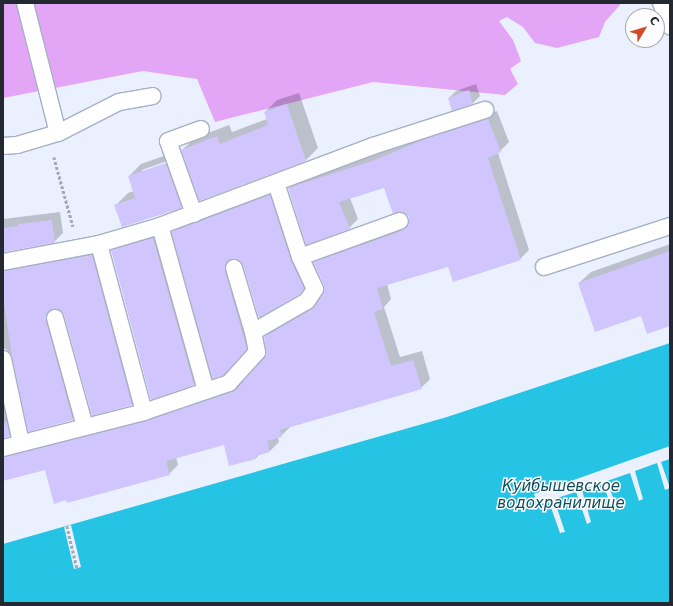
<!DOCTYPE html>
<meta charset="utf-8">
<style>
body{margin:0}
#map{position:relative;width:673px;height:606px;overflow:hidden;background:#eaf0fe;font-family:"DejaVu Sans",sans-serif}
div>[style]{position:absolute}
[style*='--x']{left:calc(var(--x)*1px);top:calc(var(--y)*1px);width:calc(var(--w)*1px);rotate:calc(var(--a)*1deg)}
.forest>*{inset:0;background:#e3a5f5}
.water>*{inset:0;background:#25c3e4}
.pier>*{inset:0;background:#eaf0fe}
.shadow>*{inset:0;background:#0003}
.building>*{inset:0;background:#d0c5fd}
.path>*{height:2.5px;margin-top:-1.25px;transform-origin:0;background:repeating-linear-gradient(90deg,#a3a8b4 0 3px,transparent 0 5px)}
.roads{filter:drop-shadow(1px 0 #a6afc5) drop-shadow(-1px 0 #a6afc5) drop-shadow(0 1px #a6afc5) drop-shadow(0 -1px #a6afc5)}
.service>*{height:16px;margin:-8px;padding:0 8px;transform-origin:8px;border-radius:8px;background:#fff}
span{translate:-50% -50%;white-space:nowrap;text-align:center;line-height:1.15;-webkit-text-stroke:3px #fdfdfd;paint-order:stroke}
.water-label{font-size:15px;color:#0f4d5a;font-style:italic}
.frame{position:absolute;inset:0;border:4px solid #242830;pointer-events:none}
.north{position:absolute;left:625px;top:8px;width:40px;height:40px;box-sizing:border-box;background:#fdfdfd;border:1px solid #a6a8ab;border-radius:50%;rotate:52deg;font-size:11px;font-weight:700;line-height:16px;text-align:center;color:#242830}
.north::after{content:'';display:block;margin:auto;width:14px;height:18px;background:#d34a26;clip-path:polygon(50% 0,100% 100%,50% 72%,0 100%)}
</style>
<div id="map">
<div class="forest">
<i style="clip-path:polygon(3px 3px,619px 3px,620px 5px,605px 22px,599px 37px,557px 48px,535px 43px,523px 27px,507px 17px,499px 21px,513px 40px,521px 61px,510px 69px,518px 84px,505px 95px,373px 82px,215px 122px,197px 79px,143px 71px,3px 98px)"></i>
</div>
<div class="water">
<i style="clip-path:polygon(670px 343px,670px 603px,3px 603px,3px 544px,447px 417px)"></i>
</div>
<div class="pier">
<i style="clip-path:polygon(670px 446px,670px 459px,661px 462px,670px 488px,665px 490px,657px 463px,635px 471px,643px 499px,639px 501px,630px 473px,607px 481px,617px 508px,612px 510px,603px 483px,582px 490px,591px 522px,587px 524px,576px 492px,554px 499px,565px 532px,560px 533px,549px 502px,538px 505px,534px 494px)"></i>
<i style="clip-path:polygon(71px 525px,81px 567px,74px 569px,64px 527px)"></i>
</div>
<div class="shadow">
<i style="clip-path:polygon(476px 84px,480px 96px,473px 103px,453px 109px,449px 98px,456px 91px)"></i>
<i style="clip-path:polygon(299px 93px,318px 148px,306px 160px,182px 150px,195px 138px,229px 125px,232px 132px,267px 119px,265px 112px,277px 100px)"></i>
<i style="clip-path:polygon(497px 111px,509px 142px,498px 153px,529px 250px,520px 259px,449px 266px,387px 284px,391px 299px,384px 307px,400px 357px,422px 351px,430px 379px,421px 388px,290px 427px,281px 436px,278px 437px,279px 442px,270px 451px,261px 453px,256px 458px,224px 444px,176px 457px,178px 465px,169px 474px,46px 469px,3px 480px,3px 442px,156px 412px,244px 381px,267px 355px,265px 337px,274px 328px,318px 303px,324px 295px,325px 285px,314px 263px,323px 254px,410px 222px,410px 217px,384px 187px,350px 198px,358px 219px,349px 228px,289px 188px,298px 179px,385px 151px,435px 131px)"></i>
<i style="clip-path:polygon(evenodd,178px 151px,193px 195px,181px 207px,116px 205px,128px 193px,134px 191px,129px 176px,141px 164px,178px 151px,170px 160px,171px 162px,142px 172px,142px 170px,170px 160px)"></i>
<i style="clip-path:polygon(277px 189px,307px 286px,300px 293px,244px 264px,237px 258px,232px 259px,231px 263px,253px 342px,230px 367px,173px 232px,179px 225px)"></i>
<i style="clip-path:polygon(60px 212px,63px 233px,54px 242px,3px 252px,3px 219px)"></i>
<i style="clip-path:polygon(167px 225px,207px 371px,194px 384px,151px 398px,112px 251px,125px 238px)"></i>
<i style="clip-path:polygon(670px 244px,670px 323px,642px 314px,579px 283px,591px 272px)"></i>
<i style="clip-path:polygon(101px 246px,141px 395px,132px 404px,92px 414px,65px 315px,58px 308px,55px 308px,82px 410px,73px 419px,6px 349px,3px 349px,3px 255px)"></i>
<i style="clip-path:polygon(3px 354px,18px 426px,9px 436px,3px 438px)"></i>
</div>
<div class="building">
<i style="clip-path:polygon(469px 90px,473px 104px,452px 111px,448px 98px)"></i>
<i style="clip-path:polygon(287px 104px,306px 161px,199px 201px,181px 150px,217px 136px,220px 144px,268px 125px,264px 112px)"></i>
<i style="clip-path:polygon(488px 119px,501px 152px,488px 158px,521px 260px,453px 282px,448px 267px,377px 288px,383px 309px,374px 312px,391px 366px,413px 360px,422px 389px,280px 430px,282px 437px,267px 441px,270px 452px,256px 456px,256px 459px,229px 466px,224px 445px,166px 461px,170px 475px,67px 503px,66px 500px,54px 504px,45px 470px,3px 481px,3px 457px,146px 421px,236px 390px,266px 355px,264px 337px,312px 309px,323px 294px,324px 285px,313px 262px,399px 232px,407px 227px,409px 223px,409px 217px,406px 214px,401px 212px,393px 214px,384px 188px,339px 202px,350px 229px,306px 245px,288px 188px,375px 160px,425px 139px)"></i>
<i style="clip-path:polygon(166px 163px,182px 208px,122px 227px,114px 205px,135px 198px,128px 176px)"></i>
<i style="clip-path:polygon(270px 195px,291px 260px,304px 288px,300px 294px,259px 318px,243px 265px,237px 259px,227px 261px,225px 271px,247px 349px,224px 375px,212px 379px,171px 232px)"></i>
<i style="clip-path:polygon(52px 220px,55px 243px,3px 252px,3px 228px,18px 226px,18px 224px)"></i>
<i style="clip-path:polygon(153px 238px,194px 385px,151px 400px,111px 250px)"></i>
<i style="clip-path:polygon(670px 251px,670px 326px,647px 334px,641px 316px,595px 332px,578px 283px)"></i>
<i style="clip-path:polygon(92px 255px,132px 405px,92px 416px,64px 315px,61px 311px,53px 309px,48px 312px,46px 321px,73px 420px,28px 432px,12px 357px,3px 297px,3px 271px)"></i>
<i style="clip-path:polygon(7px 422px,10px 436px,3px 438px,3px 423px)"></i>
</div>
<div class="path">
<i style="--x:54;--y:157;--w:72;--a:74.6"></i>
<i style="--x:67;--y:526;--w:43;--a:76.6"></i>
</div>
<div class="roads">
<div class="service">
<i style="--x:25;--y:3;--w:134;--a:75.8"></i>
<i style="--x:58;--y:133;--w:68;--a:-26.9"></i>
<i style="--x:119;--y:102;--w:34;--a:-10"></i>
<i style="--x:661;--y:3;--w:25;--a:69"></i>
<i style="--x:3;--y:146;--w:14;--a:-4"></i>
<i style="--x:17;--y:145;--w:43;--a:-16.3"></i>
<i style="--x:276;--y:183;--w:78;--a:72"></i>
<i style="--x:194;--y:214;--w:77;--a:-109.6"></i>
<i style="--x:168;--y:141;--w:35;--a:-20"></i>
<i style="--x:160;--y:226;--w:171;--a:74.4"></i>
<i style="--x:99;--y:244;--w:174;--a:75"></i>
<i style="--x:3;--y:262;--w:98;--a:-10.6"></i>
<i style="--x:99;--y:244;--w:64;--a:-16.4"></i>
<i style="--x:160;--y:226;--w:228;--a:-20.6"></i>
<i style="--x:373;--y:146;--w:118;--a:-17.8"></i>
<i style="--x:544;--y:267;--w:133;--a:-18"></i>
<i style="--x:234;--y:268;--w:67;--a:73.5"></i>
<i style="--x:55;--y:318;--w:113;--a:74.6"></i>
<i style="--x:3;--y:359;--w:86;--a:77.9"></i>
<i style="--x:3;--y:448;--w:146;--a:-14.3"></i>
<i style="--x:144;--y:412;--w:90;--a:-18.8"></i>
<i style="--x:229;--y:383;--w:42;--a:-47.9"></i>
<i style="--x:257;--y:352;--w:20;--a:-101"></i>
<i style="--x:253;--y:332;--w:62;--a:-29.9"></i>
<i style="--x:307;--y:301;--w:14;--a:-56"></i>
<i style="--x:315;--y:289;--w:35;--a:-115"></i>
<i style="--x:300;--y:257;--w:106;--a:-19.8"></i>
</div>
</div>
<div class="water-label">
<span style="left:561px;top:495px">Куйбышевское<br>водохранилище</span>
</div>
<div class="frame"></div>
<div class="north">С</div>
</div>
